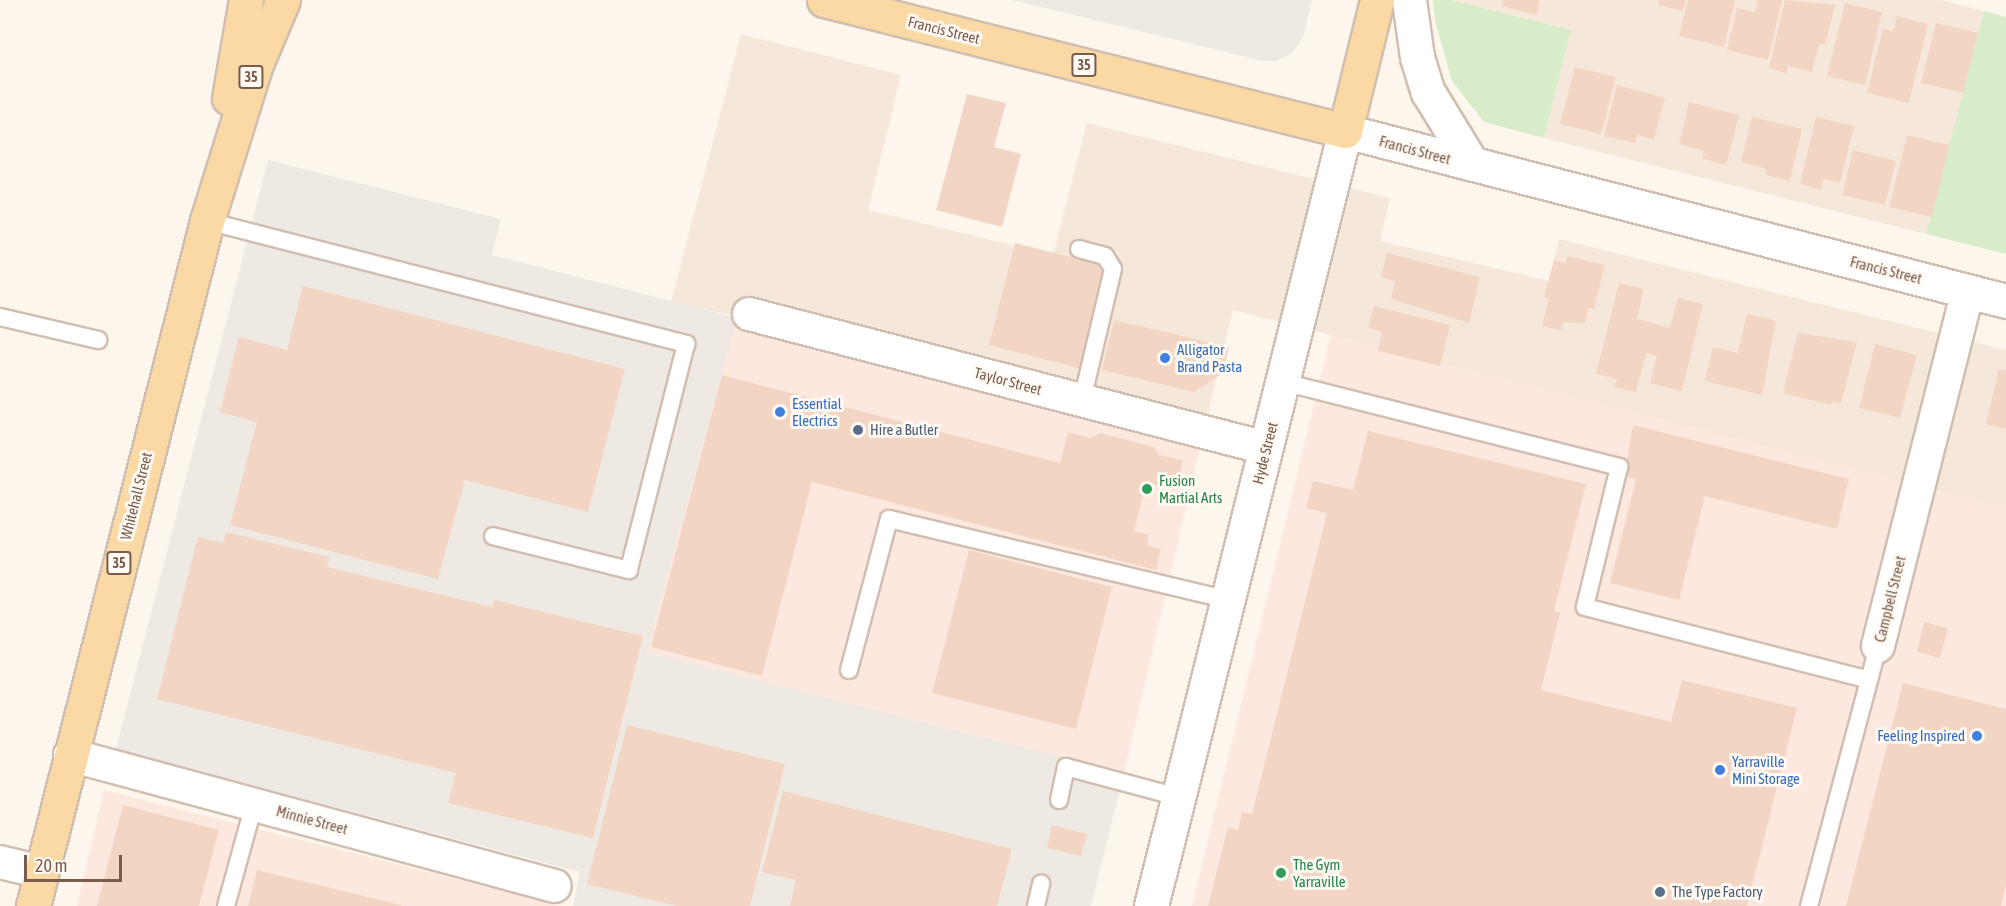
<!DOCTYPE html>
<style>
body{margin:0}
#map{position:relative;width:2006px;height:906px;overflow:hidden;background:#fdf6ec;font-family:"Asap Condensed",sans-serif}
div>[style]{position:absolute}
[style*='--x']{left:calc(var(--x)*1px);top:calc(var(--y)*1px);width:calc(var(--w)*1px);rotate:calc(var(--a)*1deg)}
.residential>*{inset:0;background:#f5e8da}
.commercial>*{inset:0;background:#fde8e0}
.industrial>*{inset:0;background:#efe9e4}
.green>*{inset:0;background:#d8ecc9}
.building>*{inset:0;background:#f3d5c3}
.roads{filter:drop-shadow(2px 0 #d1beb0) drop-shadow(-2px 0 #d1beb0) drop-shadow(0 2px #d1beb0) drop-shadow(0 -2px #d1beb0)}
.lane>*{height:16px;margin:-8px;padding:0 8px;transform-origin:8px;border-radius:8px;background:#fff}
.street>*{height:32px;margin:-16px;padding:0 16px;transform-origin:16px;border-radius:16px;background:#fff}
.secondary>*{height:33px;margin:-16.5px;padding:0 16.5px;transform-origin:16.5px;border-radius:16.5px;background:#fff}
.primary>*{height:33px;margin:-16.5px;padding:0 16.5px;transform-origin:16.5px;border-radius:16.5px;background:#fbd9a5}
.dots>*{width:16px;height:16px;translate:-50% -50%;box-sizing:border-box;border:3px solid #fffaf3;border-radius:50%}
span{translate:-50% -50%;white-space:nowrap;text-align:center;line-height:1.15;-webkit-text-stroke:6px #fffaf3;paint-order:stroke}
.shield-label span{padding:2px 4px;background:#fffaf3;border:2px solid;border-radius:4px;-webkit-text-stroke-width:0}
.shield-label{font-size:14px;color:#7a5c4d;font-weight:700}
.street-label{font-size:15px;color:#7a5c4d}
.shop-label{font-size:15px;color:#366cbe}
.left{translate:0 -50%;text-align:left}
.right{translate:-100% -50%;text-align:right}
.service-label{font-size:15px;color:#4e5e75}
.leisure-label{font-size:15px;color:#27864d}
.scale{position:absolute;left:24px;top:855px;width:98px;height:27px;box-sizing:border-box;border:3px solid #7a5c4d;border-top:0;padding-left:8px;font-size:18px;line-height:21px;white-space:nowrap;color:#7a5c4d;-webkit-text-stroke:4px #fffaf3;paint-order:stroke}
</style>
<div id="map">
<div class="residential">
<i style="clip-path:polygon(1451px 0,1941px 0,1984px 11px,1926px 234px,1544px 138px,1571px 30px)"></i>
<i style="clip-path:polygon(741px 34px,901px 75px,868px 210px,1053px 255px,1087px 123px,1390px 198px,1380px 241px,1549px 281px,1559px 239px,2006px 350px,2006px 508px,1233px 310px,1207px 417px,671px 302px)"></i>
</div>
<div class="commercial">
<i style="clip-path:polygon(740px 301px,1207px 417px,1124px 773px,647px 652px)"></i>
<i style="clip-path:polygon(1331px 335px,2006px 507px,2006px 906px,1192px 906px)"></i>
<i style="clip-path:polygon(104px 790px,562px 906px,77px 906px)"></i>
</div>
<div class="industrial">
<i style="clip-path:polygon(1012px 0,1312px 0,1303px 37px,1292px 53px,1277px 61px,1263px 61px)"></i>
<i style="clip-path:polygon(268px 160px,501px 219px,492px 255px,737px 318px,647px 652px,1124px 773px,1091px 906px,573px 906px,580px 872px,116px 749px)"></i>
</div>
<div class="green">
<i style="clip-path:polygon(1433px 0,1451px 0,1571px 30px,1544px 138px,1484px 122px,1452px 81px,1435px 21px)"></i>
<i style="clip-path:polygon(1984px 11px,2006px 17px,2006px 254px,1926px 234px)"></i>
</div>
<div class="building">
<i style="clip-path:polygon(1503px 0,1540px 0,1536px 15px,1502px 6px)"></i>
<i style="clip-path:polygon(1659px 0,1686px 0,1683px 11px,1658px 5px)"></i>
<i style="clip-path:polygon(1688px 0,1735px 0,1724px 47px,1679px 36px)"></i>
<i style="clip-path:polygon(1758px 0,1782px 0,1768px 60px,1727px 50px,1737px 8px,1755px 12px)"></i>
<i style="clip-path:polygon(1785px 0,1835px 5px,1825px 45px,1819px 44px,1812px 72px,1788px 66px,1786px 73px,1769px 68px)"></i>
<i style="clip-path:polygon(1845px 3px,1882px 12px,1865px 85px,1827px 76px)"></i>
<i style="clip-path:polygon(1897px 16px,1928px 24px,1909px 103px,1867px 93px,1883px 29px,1893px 31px)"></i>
<i style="clip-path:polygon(1936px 23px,1978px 33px,1963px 93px,1921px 83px)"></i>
<i style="clip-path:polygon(1575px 67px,1616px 77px,1601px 134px,1560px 124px)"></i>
<i style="clip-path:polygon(1617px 85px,1665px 98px,1654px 140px,1637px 135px,1635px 143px,1604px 136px)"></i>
<i style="clip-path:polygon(967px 94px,1006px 103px,994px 147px,1021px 154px,1002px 227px,936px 210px)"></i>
<i style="clip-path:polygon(1689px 102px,1739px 115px,1726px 165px,1702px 158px,1704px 151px,1679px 144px)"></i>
<i style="clip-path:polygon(1752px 117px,1802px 129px,1790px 181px,1766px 175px,1767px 169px,1741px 162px)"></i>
<i style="clip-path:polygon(1816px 117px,1854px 126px,1840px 183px,1823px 179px,1821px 190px,1800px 184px)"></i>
<i style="clip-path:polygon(1907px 135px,1949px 145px,1932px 217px,1889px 207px)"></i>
<i style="clip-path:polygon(1853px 150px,1896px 161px,1885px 205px,1842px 195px)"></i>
<i style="clip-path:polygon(1015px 243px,1097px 264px,1105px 279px,1082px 369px,989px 345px)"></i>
<i style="clip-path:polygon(1387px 253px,1480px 277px,1469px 323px,1391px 299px,1395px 281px,1381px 277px)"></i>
<i style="clip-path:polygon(1567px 256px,1605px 265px,1594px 309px,1589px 308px,1585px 323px,1563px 322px,1561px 330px,1542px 326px,1549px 298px,1544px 297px,1554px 260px,1566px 263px)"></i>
<i style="clip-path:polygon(1619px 283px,1644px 289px,1637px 319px,1670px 328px,1678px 298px,1703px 304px,1682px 391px,1650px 383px,1657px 356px,1646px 353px,1636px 392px,1614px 387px,1617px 379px,1596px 374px)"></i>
<i style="clip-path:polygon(303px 286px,625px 369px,588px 512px,465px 480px,438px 579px,230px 525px,257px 422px,220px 412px,239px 337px,287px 350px)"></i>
<i style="clip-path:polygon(1374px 306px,1450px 325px,1440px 366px,1378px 351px,1382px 332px,1368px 328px)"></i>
<i style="clip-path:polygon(1747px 314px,1776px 321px,1762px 395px,1705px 381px,1713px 347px,1738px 353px)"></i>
<i style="clip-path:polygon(1114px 320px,1229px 347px,1223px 373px,1194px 392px,1102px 370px)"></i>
<i style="clip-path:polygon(1798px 333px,1857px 342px,1841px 403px,1832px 401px,1831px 405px,1783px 393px)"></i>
<i style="clip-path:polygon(1875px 344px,1917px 355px,1900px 418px,1859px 408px)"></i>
<i style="clip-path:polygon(1999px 369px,2006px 371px,2006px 429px,1986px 424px)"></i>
<i style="clip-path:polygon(722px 375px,1060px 463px,1068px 432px,1091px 438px,1100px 433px,1154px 447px,1159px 455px,1183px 460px,1177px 484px,1163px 480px,1161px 487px,1146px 483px,1134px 531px,1149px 535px,1147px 545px,1161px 549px,1156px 570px,812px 482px,762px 676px,651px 647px)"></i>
<i style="clip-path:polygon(1633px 425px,1849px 479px,1837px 529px,1705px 496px,1679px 600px,1610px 583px,1636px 479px,1624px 477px)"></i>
<i style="clip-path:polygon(1368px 431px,1586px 484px,1554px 611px,1560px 613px,1541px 690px,1671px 722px,1682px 680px,1797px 708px,1747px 906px,1208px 906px,1228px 827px,1238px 830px,1242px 812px,1252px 814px,1327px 513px,1306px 508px,1313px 481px,1353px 490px)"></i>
<i style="clip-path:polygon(226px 532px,329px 557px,327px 567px,492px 607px,494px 600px,643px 636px,593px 838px,448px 803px,456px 773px,157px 699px,198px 537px,223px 543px)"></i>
<i style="clip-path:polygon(969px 550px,1112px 587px,1076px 729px,932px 693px)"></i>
<i style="clip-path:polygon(1924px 622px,1948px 628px,1940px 658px,1917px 652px)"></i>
<i style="clip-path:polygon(1903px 683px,2006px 709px,2006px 885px,2001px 906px,1846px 906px)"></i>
<i style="clip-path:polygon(627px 725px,785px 764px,750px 906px,677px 906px,587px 884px)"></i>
<i style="clip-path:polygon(783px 791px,1012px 849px,997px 906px,790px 906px,796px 880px,762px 872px)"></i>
<i style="clip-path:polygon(123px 805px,219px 830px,199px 906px,97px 906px)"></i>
<i style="clip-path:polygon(1052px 825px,1087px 834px,1081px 856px,1047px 848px)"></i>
<i style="clip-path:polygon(257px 870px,401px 905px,401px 906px,248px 906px)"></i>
</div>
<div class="roads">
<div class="lane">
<i style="--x:207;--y:221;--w:495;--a:14.4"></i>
<i style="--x:686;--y:344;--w:233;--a:104.2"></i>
<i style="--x:629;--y:570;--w:140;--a:-166"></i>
<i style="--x:1079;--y:249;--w:27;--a:15"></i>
<i style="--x:1105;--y:256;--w:15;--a:58"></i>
<i style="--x:1113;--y:269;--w:135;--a:103.3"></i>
<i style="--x:0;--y:317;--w:101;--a:13.2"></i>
<i style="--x:1283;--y:382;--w:347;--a:14.2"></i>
<i style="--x:1619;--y:467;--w:144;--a:103.7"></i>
<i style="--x:1585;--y:607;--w:293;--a:14.4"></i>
<i style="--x:849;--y:670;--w:156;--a:-75.2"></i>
<i style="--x:889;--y:519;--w:349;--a:13.4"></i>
<i style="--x:1059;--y:800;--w:34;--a:-78"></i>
<i style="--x:1066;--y:767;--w:116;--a:15"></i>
<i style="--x:226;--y:906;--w:106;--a:-74.6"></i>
<i style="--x:1036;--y:906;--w:23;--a:-77"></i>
<i style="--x:1809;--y:906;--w:269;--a:-75.1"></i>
</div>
<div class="street">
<i style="--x:749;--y:314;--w:534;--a:14.53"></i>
<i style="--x:1878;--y:646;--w:366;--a:-75.8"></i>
<i style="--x:70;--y:755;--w:502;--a:15.12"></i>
<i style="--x:0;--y:862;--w:42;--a:13.7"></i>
</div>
<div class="secondary">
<i style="--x:1409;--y:0;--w:58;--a:82"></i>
<i style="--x:1417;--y:57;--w:37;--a:73"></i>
<i style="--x:1428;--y:92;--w:84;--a:58.6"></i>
<i style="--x:1151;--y:906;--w:799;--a:-75.95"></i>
<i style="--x:1345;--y:131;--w:683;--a:14.42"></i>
</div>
<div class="primary">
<i style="--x:824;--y:0;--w:537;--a:14.11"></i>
<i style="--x:1345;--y:131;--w:135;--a:-76.3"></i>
<i style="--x:229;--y:98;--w:99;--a:-80.2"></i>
<i style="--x:33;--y:906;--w:707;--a:-75.75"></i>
<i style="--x:207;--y:221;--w:164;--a:-72.7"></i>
<i style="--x:256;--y:64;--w:69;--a:-67.1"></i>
</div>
</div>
<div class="dots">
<i style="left:1165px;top:358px;background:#3f7fe0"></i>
<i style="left:780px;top:412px;background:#3f7fe0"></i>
<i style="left:858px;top:430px;background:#5c6f8a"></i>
<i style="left:1147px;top:489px;background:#2e9e5b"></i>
<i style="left:1977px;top:736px;background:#3f7fe0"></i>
<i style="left:1720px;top:770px;background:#3f7fe0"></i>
<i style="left:1281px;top:873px;background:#2e9e5b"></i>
<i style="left:1660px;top:892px;background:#5c6f8a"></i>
</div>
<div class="shield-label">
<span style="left:1084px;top:65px">35</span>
<span style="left:251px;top:77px">35</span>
<span style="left:119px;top:563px">35</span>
</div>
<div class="street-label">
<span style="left:944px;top:30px;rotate:14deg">Francis Street</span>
<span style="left:1415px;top:150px;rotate:15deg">Francis Street</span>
<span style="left:1886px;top:270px;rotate:14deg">Francis Street</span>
<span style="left:1008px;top:381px;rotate:15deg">Taylor Street</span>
<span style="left:1265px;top:453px;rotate:-76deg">Hyde Street</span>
<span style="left:136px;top:496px;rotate:-76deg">Whitehall Street</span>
<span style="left:1890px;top:599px;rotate:-76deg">Campbell Street</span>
<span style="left:312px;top:820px;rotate:15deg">Minnie Street</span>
</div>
<div class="shop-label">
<span class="left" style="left:1177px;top:358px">Alligator<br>Brand Pasta</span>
<span class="left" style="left:792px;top:412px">Essential<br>Electrics</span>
<span class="right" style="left:1965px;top:736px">Feeling Inspired</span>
<span class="left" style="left:1732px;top:770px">Yarraville<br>Mini Storage</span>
</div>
<div class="service-label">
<span class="left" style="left:870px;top:430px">Hire a Butler</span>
<span class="left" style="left:1672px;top:892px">The Type Factory</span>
</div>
<div class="leisure-label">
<span class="left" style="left:1159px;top:489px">Fusion<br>Martial Arts</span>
<span class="left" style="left:1293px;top:873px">The Gym<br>Yarraville</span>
</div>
<div class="scale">20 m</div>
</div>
